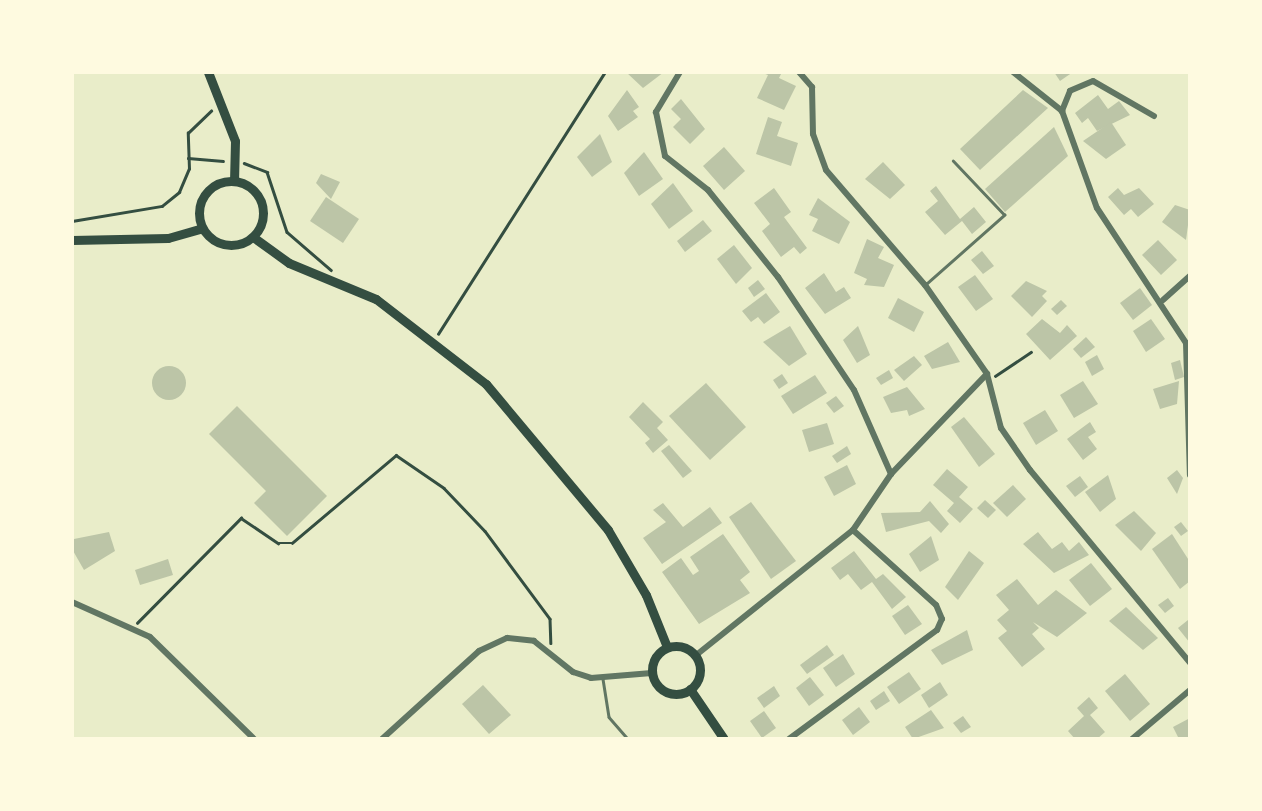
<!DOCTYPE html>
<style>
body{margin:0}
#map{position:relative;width:1262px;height:811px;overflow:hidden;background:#e9edc9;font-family:"Libre Baskerville",serif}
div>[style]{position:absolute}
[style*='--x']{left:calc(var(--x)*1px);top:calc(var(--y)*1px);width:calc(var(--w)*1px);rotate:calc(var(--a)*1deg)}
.building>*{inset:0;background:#bcc5a7}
.round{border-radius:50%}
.path>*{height:2.5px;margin:-1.25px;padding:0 1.25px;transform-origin:1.25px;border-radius:1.25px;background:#344e41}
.service>*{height:2.5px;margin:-1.25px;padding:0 1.25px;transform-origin:1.25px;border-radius:1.25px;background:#617663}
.minor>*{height:6px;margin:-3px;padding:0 3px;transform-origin:3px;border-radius:3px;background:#617663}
.secondary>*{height:9px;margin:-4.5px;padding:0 4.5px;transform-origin:4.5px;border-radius:4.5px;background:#344e41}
.secondary>.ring{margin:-4.5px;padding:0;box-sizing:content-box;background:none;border:9px solid #344e41;border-radius:50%}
span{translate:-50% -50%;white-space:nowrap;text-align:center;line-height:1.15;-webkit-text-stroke:5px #fefae0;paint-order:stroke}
.frame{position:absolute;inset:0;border:74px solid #fefae0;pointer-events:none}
</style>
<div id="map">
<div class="building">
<i style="clip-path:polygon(626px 72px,664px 72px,643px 88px)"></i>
<i style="clip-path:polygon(760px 72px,782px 72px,779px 78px,796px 86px,784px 110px,757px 98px,768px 75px)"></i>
<i style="clip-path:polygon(1054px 72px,1073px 72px,1060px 81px)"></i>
<i style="clip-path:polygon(627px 90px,639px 107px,633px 111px,638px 117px,618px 131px,608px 116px)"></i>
<i style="clip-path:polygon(1023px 90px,1048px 108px,980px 170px,960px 149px)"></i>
<i style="clip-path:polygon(1098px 95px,1108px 109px,1119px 101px,1130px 115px,1097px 131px,1088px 118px,1082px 123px,1075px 113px)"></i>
<i style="clip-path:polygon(681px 99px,705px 129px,690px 144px,673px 127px,681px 119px,671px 109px)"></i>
<i style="clip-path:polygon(768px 117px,782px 122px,777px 136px,798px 143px,791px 166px,756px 154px)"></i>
<i style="clip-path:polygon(1111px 122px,1126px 145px,1106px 159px,1083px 141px)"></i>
<i style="clip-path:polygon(1054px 127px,1068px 156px,1005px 212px,985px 189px)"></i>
<i style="clip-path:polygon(600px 134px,612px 162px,592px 177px,577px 157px)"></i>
<i style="clip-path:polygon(724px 147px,745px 171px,724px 190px,703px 166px)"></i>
<i style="clip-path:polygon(644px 152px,663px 179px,639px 196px,624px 173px)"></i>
<i style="clip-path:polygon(883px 162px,905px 185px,890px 199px,865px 179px)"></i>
<i style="clip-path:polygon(321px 174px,340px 182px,331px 199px,316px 183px)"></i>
<i style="clip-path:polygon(673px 183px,693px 211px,669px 229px,651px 204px)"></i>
<i style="clip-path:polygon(936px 186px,960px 219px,974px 207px,986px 222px,972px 234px,962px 221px,945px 235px,925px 212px,938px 201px,930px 191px)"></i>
<i style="clip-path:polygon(774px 188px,791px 212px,784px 217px,807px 248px,800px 254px,794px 247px,781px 257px,762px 231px,770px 224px,754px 203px)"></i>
<i style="clip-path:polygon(1118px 188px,1124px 195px,1139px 188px,1154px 204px,1138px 217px,1131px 209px,1124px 215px,1108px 197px)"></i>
<i style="clip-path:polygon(326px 197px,359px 219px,343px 243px,310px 221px)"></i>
<i style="clip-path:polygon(818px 198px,850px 222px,839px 244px,812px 231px,818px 219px,809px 215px)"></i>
<i style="clip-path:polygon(1175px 205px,1190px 210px,1186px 240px,1162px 222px)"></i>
<i style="clip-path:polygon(703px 220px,712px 231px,685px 252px,677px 241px)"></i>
<i style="clip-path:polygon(867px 239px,884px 247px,878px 258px,894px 265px,884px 287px,864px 285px,867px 279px,854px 273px)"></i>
<i style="clip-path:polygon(1158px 240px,1177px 260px,1161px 275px,1142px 255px)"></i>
<i style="clip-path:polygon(734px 245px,752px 268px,736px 284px,717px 259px)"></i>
<i style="clip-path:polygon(982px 251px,994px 266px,983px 274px,971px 260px)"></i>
<i style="clip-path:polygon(824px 273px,836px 292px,844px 287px,851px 298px,825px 314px,805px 288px)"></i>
<i style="clip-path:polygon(975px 275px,993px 299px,976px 311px,958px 287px)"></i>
<i style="clip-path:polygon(758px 280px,765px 289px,754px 297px,748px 288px)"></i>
<i style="clip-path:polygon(1026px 281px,1047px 291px,1042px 296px,1047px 301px,1032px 317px,1011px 296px)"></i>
<i style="clip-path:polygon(1140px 288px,1152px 305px,1133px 320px,1120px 303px)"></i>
<i style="clip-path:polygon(766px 293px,780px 312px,764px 324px,758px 317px,751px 322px,742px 311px)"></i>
<i style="clip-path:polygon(898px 298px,924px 312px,914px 332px,888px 318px)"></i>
<i style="clip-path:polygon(1061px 300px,1067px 306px,1057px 315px,1051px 309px)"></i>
<i style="clip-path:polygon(1042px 319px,1060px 333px,1067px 325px,1077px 336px,1050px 360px,1026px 334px)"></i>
<i style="clip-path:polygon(1151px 319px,1165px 339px,1146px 352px,1133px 331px)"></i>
<i style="clip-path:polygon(790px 326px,807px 354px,789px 366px,763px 342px)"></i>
<i style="clip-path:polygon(858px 326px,870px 355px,857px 363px,843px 340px)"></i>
<i style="clip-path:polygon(1086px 337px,1095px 347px,1081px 358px,1073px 349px)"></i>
<i style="clip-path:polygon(948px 342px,960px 362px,932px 369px,924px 356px)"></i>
<i style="clip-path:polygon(1097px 355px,1104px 369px,1092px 376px,1085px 362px)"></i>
<i style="clip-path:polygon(914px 356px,922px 365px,904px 381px,894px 370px)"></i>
<i style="clip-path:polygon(1180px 360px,1184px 377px,1175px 380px,1171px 363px)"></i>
<i class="round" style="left:152px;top:366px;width:34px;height:34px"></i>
<i style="clip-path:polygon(889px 370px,893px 378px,881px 385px,876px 378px)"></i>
<i style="clip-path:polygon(782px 374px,788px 383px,779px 389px,773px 380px)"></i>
<i style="clip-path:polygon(815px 375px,827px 393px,793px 414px,781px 396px)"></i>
<i style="clip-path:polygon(1083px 381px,1098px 404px,1074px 418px,1060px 395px)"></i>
<i style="clip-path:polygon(1179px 381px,1177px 404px,1160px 409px,1153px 389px)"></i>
<i style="clip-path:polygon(706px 383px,746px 427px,710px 460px,669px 416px)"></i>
<i style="clip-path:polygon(907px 387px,925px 409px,909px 416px,907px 410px,891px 413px,883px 397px)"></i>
<i style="clip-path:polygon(836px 396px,844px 406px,834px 413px,826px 403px)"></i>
<i style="clip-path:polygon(643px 402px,663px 422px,657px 428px,668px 440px,653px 453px,645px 443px,650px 439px,629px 417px)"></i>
<i style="clip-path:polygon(237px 406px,327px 496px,287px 536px,254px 503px,266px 491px,209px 434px)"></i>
<i style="clip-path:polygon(1045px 410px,1058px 431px,1036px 445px,1023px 423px)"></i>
<i style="clip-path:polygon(964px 417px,995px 454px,979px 467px,951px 427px)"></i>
<i style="clip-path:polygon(1090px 422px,1096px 432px,1088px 437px,1097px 449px,1083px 460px,1067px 439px)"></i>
<i style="clip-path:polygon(827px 423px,834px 444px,809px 452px,802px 430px)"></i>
<i style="clip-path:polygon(669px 445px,692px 471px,683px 478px,661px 451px)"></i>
<i style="clip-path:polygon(847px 446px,851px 454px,837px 463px,832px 456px)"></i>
<i style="clip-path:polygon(847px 465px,856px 484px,834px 496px,824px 477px)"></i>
<i style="clip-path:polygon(947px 469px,968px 487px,959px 497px,973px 509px,960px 523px,947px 511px,954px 503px,933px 485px)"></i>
<i style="clip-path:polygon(1177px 470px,1183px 478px,1177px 494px,1167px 478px)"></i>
<i style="clip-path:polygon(1108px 475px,1116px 499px,1100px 512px,1085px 492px)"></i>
<i style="clip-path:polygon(1080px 476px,1088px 487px,1075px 497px,1066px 486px)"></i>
<i style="clip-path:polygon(1013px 485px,1026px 499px,1007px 517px,993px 503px)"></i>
<i style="clip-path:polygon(985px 500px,996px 510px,988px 518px,977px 508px)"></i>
<i style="clip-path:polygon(930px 501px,949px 524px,941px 533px,929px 521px,886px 532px,881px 513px,920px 512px)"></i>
<i style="clip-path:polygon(751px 502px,796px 561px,771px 579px,729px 517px)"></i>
<i style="clip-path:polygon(663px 503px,683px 527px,710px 507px,722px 523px,662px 564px,643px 538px,666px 522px,653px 510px)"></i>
<i style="clip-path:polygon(1134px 511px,1156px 533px,1141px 551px,1115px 525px)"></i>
<i style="clip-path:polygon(1181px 522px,1188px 531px,1181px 536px,1174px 527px)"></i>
<i style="clip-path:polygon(109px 532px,115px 551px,84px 570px,72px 549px,74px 539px)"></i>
<i style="clip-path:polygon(1038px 532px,1052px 549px,1062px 542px,1069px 551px,1079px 542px,1089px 555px,1054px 573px,1023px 544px)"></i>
<i style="clip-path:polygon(723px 534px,750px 572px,740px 580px,750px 593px,699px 624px,662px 572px,681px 558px,693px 575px,699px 571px,690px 557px)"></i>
<i style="clip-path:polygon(1172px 534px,1190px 562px,1190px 581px,1180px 589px,1152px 549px)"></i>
<i style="clip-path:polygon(931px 536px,939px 560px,920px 572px,909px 554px)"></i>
<i style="clip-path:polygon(854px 551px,876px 579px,883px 574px,906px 597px,892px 609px,872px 582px,861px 590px,848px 574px,840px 580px,831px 568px)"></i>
<i style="clip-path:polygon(969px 551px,984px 563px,958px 600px,945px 587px)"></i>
<i style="clip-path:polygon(168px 559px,173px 575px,140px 585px,135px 570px)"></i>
<i style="clip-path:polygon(1091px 563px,1112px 589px,1090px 606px,1069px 580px)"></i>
<i style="clip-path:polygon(1017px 579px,1038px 605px,1056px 590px,1087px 613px,1057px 637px,1033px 622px,1039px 628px,1032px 634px,1045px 649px,1022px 667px,998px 638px,1007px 631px,997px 620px,1009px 610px,996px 595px)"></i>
<i style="clip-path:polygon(1168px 598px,1174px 606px,1165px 613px,1158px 605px)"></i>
<i style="clip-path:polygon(908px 605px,922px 624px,905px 635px,892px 616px)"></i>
<i style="clip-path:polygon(1126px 607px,1158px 638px,1143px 650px,1109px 621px)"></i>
<i style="clip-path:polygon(1188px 620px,1190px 624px,1190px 643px,1178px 628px)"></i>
<i style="clip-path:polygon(967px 630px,973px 650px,942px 665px,931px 650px)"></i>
<i style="clip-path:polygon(827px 645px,834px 655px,807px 674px,800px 665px)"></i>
<i style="clip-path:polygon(843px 654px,855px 674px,836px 687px,823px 668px)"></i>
<i style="clip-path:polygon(909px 672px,921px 689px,899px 704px,887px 687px)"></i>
<i style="clip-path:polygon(1125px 674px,1150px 704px,1130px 721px,1105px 691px)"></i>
<i style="clip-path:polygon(810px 677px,824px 695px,809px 706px,796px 688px)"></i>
<i style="clip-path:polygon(940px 682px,948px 695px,929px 708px,921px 695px)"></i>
<i style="clip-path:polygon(483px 685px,511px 715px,489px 734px,462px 704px)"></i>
<i style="clip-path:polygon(774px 686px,780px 696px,764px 708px,757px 698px)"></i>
<i style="clip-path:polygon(884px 691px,890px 701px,876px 710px,870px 701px)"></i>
<i style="clip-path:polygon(1089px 697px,1098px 708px,1090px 715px,1105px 732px,1097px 739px,1075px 739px,1068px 731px,1084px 716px,1077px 708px)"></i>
<i style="clip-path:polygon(859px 707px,870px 722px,853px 735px,842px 720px)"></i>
<i style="clip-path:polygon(931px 710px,944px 728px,913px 739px,905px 727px)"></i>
<i style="clip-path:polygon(764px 711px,776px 728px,762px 738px,750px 721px)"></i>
<i style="clip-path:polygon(963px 716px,971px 727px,961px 733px,953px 723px)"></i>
<i style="clip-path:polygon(1190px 718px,1190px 739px,1179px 739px,1173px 727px)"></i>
</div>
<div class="path">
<i style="--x:188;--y:158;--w:35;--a:5"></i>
<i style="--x:244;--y:163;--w:25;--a:21"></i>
<i style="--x:267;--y:172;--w:63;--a:71.6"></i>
<i style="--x:287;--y:232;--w:58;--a:40.8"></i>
<i style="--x:72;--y:221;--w:91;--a:-9.5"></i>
<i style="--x:162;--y:206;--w:22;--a:-39"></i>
<i style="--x:179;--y:192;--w:25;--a:-67"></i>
<i style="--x:189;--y:169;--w:36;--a:-92"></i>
<i style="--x:188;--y:133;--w:32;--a:-44"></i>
<i style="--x:438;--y:334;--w:311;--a:-57.5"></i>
<i style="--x:995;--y:376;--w:43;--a:-33.7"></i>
<i style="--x:137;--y:623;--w:148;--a:-45.3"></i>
<i style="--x:241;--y:518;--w:45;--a:34"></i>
<i style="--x:278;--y:543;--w:14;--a:0"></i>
<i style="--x:292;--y:543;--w:136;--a:-40.2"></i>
<i style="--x:396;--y:455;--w:58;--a:34.5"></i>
<i style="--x:444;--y:488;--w:59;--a:46.4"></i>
<i style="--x:485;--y:531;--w:109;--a:53.5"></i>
<i style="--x:550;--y:619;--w:24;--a:88"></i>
</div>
<div class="service">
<i style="--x:925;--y:285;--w:106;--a:-41.5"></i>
<i style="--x:1004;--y:215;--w:74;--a:-133.4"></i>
<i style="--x:603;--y:679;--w:38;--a:81"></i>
<i style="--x:609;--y:717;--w:29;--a:49"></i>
</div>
<div class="minor">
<i style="--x:680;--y:72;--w:47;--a:121"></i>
<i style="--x:656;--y:112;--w:45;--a:78.4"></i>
<i style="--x:665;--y:156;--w:55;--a:38.3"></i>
<i style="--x:708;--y:190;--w:112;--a:51.2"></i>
<i style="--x:778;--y:277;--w:136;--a:56.1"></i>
<i style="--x:854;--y:390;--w:92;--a:66.2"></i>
<i style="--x:799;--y:72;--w:20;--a:49"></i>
<i style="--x:812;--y:87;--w:47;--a:88.8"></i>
<i style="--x:813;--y:134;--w:38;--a:70"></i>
<i style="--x:826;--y:170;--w:152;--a:49.3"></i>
<i style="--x:925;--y:285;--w:108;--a:55.1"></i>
<i style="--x:987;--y:374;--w:56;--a:75.5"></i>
<i style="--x:1001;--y:428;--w:51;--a:55.4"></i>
<i style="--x:1030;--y:470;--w:251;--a:50.3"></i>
<i style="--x:1013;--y:72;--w:63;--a:38.5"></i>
<i style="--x:1154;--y:116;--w:70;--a:-150.2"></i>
<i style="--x:1093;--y:81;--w:25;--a:157"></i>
<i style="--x:1070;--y:91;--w:22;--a:112"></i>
<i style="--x:1062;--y:111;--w:103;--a:70.2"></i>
<i style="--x:1097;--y:208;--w:162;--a:56.6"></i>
<i style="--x:1186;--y:343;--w:132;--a:88.3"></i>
<i style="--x:1163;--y:300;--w:36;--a:-42"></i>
<i style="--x:72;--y:602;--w:85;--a:24.2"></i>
<i style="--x:150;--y:637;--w:146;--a:44.4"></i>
<i style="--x:695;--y:656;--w:202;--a:-38.6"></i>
<i style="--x:853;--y:530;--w:68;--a:-55.8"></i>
<i style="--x:891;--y:474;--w:139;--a:-46.2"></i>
<i style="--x:382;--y:739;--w:131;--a:-42.2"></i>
<i style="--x:479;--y:651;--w:31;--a:-25"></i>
<i style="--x:507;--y:638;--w:27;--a:6"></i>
<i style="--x:534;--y:641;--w:50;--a:38.5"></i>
<i style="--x:573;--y:672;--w:19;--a:18"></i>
<i style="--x:591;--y:678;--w:61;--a:-4.7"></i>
<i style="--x:789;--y:739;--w:184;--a:-36.4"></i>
<i style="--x:937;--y:630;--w:12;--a:-66"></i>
<i style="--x:942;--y:619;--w:15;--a:-113"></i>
<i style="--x:936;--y:605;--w:112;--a:-137.9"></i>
<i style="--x:1132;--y:739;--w:76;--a:-40.2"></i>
</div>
<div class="secondary">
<i style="--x:208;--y:72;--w:74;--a:68.6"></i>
<i style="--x:235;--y:141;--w:40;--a:91.4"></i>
<i class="ring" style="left:199px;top:181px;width:55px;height:55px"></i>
<i style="--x:253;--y:237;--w:44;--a:35.8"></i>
<i style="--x:289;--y:263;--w:94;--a:22.5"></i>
<i style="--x:376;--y:299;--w:139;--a:37.7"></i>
<i style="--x:486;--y:384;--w:190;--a:50.1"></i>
<i style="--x:608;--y:530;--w:75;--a:59.7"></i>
<i style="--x:646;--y:595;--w:56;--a:68"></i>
<i style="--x:72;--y:240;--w:96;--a:-1.2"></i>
<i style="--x:168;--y:238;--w:35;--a:-16"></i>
<i class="ring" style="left:652px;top:646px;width:39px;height:39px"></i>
<i style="--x:690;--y:689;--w:60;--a:55.8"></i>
</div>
<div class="frame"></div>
</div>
